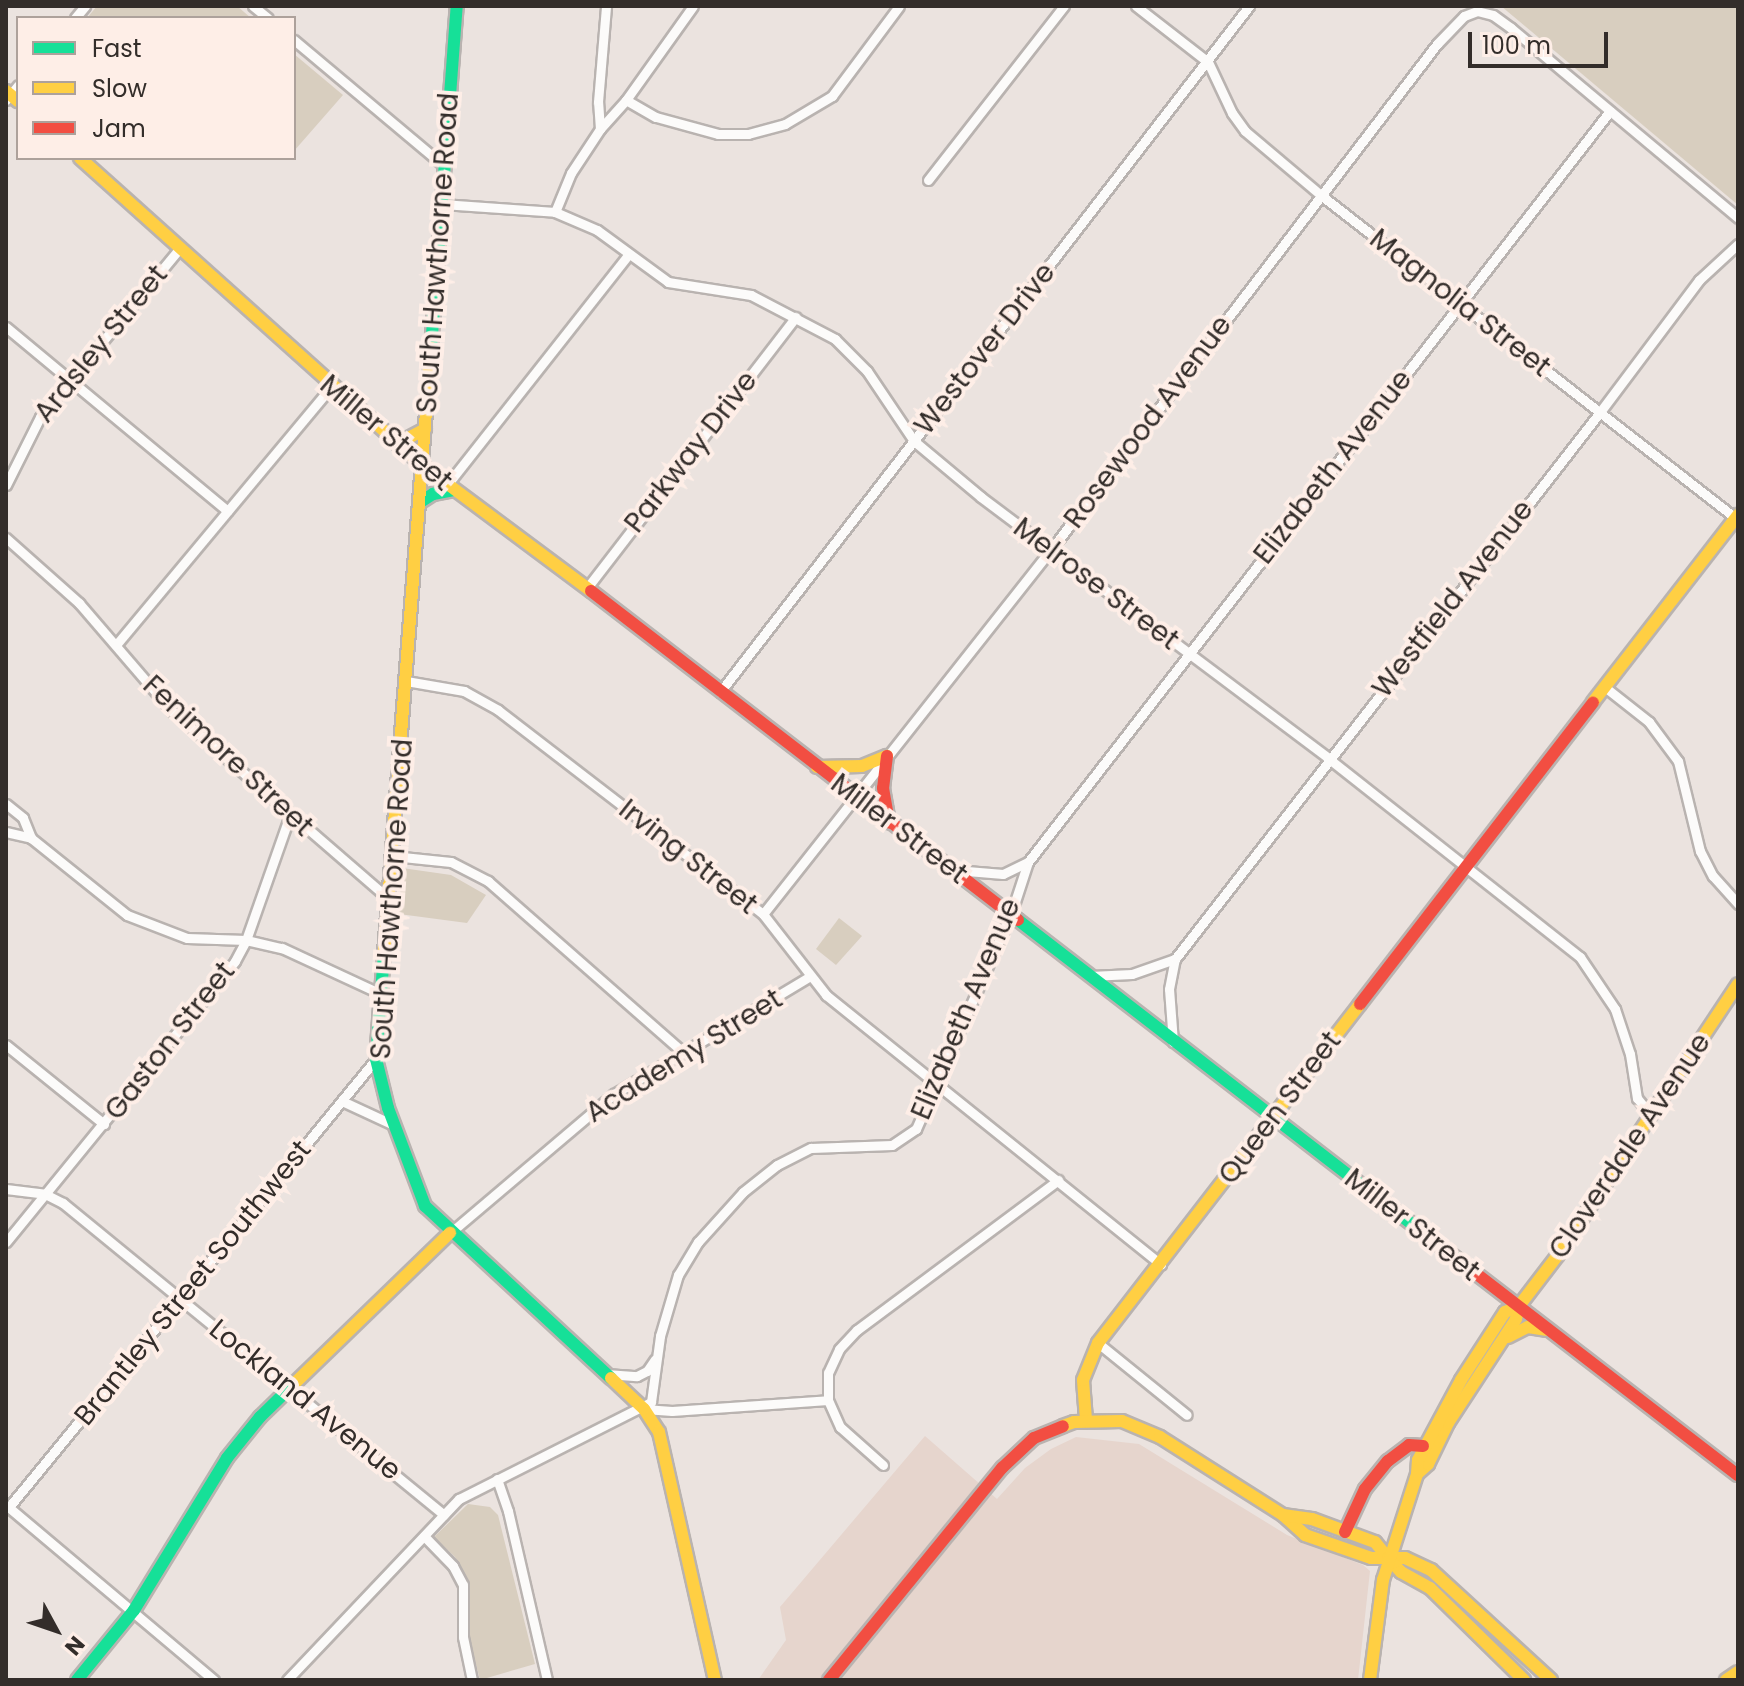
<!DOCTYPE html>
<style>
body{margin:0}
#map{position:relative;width:1744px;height:1686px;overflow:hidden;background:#ebe3df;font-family:Poppins,sans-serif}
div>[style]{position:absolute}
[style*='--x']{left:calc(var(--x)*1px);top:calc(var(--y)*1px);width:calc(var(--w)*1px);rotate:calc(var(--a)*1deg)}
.built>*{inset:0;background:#e6d5cd}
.green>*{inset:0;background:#d8cebf}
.roads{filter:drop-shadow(2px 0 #b9b3b0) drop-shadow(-2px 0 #b9b3b0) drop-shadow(0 2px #b9b3b0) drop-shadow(0 -2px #b9b3b0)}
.street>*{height:9px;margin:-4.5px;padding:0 4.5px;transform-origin:4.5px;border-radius:4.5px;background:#fcfbfa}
.fast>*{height:12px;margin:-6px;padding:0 6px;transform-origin:6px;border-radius:6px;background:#16e098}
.slow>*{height:12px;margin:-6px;padding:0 6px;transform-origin:6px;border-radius:6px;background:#ffcf43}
.jam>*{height:12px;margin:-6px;padding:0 6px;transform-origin:6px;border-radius:6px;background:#f24e42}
span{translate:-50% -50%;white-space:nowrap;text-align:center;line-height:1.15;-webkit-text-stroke:8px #feeee7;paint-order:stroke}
.street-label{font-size:28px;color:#332d2a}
.frame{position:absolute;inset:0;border:8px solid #332d2a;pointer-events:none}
.legend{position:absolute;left:16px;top:16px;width:280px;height:144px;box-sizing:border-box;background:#feeee7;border:2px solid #ada19b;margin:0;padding:10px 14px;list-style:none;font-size:24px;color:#332d2a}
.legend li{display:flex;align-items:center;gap:16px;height:40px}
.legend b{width:40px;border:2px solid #ada19b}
.north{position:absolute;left:16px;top:1590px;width:80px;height:80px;-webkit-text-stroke:6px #feeee7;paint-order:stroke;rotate:130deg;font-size:22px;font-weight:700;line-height:32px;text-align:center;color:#332d2a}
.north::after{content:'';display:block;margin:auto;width:28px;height:36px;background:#332d2a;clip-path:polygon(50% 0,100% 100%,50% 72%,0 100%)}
.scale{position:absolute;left:1468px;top:32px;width:140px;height:36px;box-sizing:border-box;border:4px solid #332d2a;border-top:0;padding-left:10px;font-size:24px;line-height:28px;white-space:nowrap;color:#332d2a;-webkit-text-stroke:6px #feeee7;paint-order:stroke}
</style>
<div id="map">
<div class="built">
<i style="clip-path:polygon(925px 1436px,997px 1499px,1025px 1468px,1051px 1449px,1076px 1437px,1139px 1444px,1287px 1535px,1363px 1565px,1370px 1571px,1358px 1680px,758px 1680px,786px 1640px,780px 1607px)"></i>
</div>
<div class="green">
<i style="clip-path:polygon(97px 6px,237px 6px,251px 18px,87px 18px)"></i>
<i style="clip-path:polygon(1501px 6px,1738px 6px,1738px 205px)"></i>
<i style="clip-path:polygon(294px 54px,343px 95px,294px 151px)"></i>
<i style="clip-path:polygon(402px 868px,451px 875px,486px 895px,467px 923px,399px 914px)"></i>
<i style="clip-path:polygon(839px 918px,862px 936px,836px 965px,816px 949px)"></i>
<i style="clip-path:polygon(468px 1504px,490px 1507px,498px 1515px,535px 1664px,480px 1680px,470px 1642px,466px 1580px,455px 1557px,434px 1537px)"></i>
</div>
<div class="roads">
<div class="street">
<i style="--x:253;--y:6;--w:19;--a:39"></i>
<i style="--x:1136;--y:6;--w:91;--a:37.9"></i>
<i style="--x:1208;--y:62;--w:56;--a:64.8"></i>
<i style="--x:1232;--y:113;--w:22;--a:54"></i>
<i style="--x:1245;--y:131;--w:101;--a:40.2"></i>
<i style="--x:1322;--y:196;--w:527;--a:37.91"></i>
<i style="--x:75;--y:18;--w:16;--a:-50"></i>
<i style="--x:294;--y:40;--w:196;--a:40"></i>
<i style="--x:6;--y:100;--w:19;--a:-51"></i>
<i style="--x:626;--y:100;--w:34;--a:30"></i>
<i style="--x:656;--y:117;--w:64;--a:15.3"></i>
<i style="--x:718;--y:134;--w:30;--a:0"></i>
<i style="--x:748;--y:134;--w:38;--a:-15"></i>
<i style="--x:785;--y:124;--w:55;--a:-30.8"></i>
<i style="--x:832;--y:96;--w:112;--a:-53.3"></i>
<i style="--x:600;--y:129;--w:27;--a:-94"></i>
<i style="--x:598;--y:102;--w:96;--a:-85.2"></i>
<i style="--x:928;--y:180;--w:221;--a:-52"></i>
<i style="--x:442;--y:204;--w:113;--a:4"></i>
<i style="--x:555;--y:212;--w:46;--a:23.2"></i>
<i style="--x:597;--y:230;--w:88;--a:36.2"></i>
<i style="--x:668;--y:282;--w:84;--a:8.9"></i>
<i style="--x:751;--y:295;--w:95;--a:27.6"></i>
<i style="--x:835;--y:339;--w:45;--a:45"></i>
<i style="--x:867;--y:371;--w:84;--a:56.1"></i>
<i style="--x:914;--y:441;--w:87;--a:39.9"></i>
<i style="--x:981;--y:497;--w:434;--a:36.9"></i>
<i style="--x:1328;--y:758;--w:321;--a:38.3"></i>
<i style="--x:1580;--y:957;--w:63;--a:56.1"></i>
<i style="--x:1615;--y:1009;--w:47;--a:71.6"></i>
<i style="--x:1630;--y:1054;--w:45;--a:81"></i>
<i style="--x:1637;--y:1098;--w:22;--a:51"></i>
<i style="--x:555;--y:212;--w:42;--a:-67.7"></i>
<i style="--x:571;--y:173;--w:53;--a:-56.6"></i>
<i style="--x:600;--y:129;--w:39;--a:-48"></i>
<i style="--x:626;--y:100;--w:115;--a:-54.5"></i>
<i style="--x:6;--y:327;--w:288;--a:39.7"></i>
<i style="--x:6;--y:485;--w:76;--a:-63.4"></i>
<i style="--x:40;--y:417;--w:218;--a:-50.4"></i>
<i style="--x:447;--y:485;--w:294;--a:-51.8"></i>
<i style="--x:6;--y:538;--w:98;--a:41.7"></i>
<i style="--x:79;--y:603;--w:143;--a:49.3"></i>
<i style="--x:172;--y:711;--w:287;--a:40.9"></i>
<i style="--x:587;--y:588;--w:342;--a:-52.4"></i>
<i style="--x:116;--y:645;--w:336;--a:-50.2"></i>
<i style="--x:406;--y:681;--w:59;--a:9.8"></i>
<i style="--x:464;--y:691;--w:39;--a:29"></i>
<i style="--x:498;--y:710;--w:334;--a:37.6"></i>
<i style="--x:763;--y:914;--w:103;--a:52.1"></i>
<i style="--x:826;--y:995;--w:430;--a:38.8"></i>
<i style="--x:1606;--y:688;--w:55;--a:38.3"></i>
<i style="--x:1649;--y:722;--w:49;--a:53.4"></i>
<i style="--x:1678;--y:761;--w:93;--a:76.3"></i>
<i style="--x:1700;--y:851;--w:28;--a:63"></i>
<i style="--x:1713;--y:876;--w:38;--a:48"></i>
<i style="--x:720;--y:692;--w:866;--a:-52.36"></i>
<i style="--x:6;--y:804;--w:22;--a:39"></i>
<i style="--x:23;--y:818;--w:22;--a:68"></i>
<i style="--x:31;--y:838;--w:123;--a:38.7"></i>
<i style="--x:127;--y:915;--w:64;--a:21"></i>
<i style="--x:187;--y:938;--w:59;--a:1.9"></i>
<i style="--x:246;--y:940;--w:37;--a:13"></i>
<i style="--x:282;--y:948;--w:109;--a:24.9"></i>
<i style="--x:6;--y:832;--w:26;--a:13"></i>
<i style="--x:393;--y:856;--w:58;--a:5.9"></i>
<i style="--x:451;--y:862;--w:42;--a:27.2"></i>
<i style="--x:488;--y:881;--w:261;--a:41.3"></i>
<i style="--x:955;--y:870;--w:48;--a:4.8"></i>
<i style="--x:1003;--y:874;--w:28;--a:-26"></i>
<i style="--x:763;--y:914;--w:463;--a:-51.7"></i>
<i style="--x:1050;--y:551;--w:638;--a:-52.65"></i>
<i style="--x:1437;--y:44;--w:39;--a:-46"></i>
<i style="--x:1464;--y:16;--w:14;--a:-21"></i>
<i style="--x:1477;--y:11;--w:16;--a:14"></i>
<i style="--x:1493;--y:15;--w:22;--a:36"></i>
<i style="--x:1511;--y:28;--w:296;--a:39.9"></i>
<i style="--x:1090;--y:976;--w:42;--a:-2.7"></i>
<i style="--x:1132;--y:974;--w:46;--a:-19.2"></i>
<i style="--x:1173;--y:1042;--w:53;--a:-94.3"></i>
<i style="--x:1169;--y:989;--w:31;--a:-79"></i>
<i style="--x:1175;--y:959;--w:693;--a:-52.15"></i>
<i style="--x:1600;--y:412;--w:165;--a:-53.1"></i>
<i style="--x:1699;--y:280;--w:53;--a:-42.7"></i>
<i style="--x:6;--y:1045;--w:126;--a:38.9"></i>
<i style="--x:342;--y:1101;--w:57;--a:24.8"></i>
<i style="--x:6;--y:1189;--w:39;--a:7"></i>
<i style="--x:45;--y:1194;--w:20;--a:27"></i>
<i style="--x:63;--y:1203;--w:492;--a:39.3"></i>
<i style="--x:450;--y:1233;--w:215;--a:-40.3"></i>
<i style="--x:614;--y:1094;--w:229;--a:-31"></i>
<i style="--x:6;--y:1242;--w:362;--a:-50.8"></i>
<i style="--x:235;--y:961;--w:24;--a:-62"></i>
<i style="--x:246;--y:940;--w:133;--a:-70.6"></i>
<i style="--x:1098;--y:1343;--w:114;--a:39"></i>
<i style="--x:606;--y:1374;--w:31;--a:4"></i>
<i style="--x:637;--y:1376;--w:11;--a:-27"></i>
<i style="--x:647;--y:1371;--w:14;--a:-56"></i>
<i style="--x:644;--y:1409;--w:28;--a:4"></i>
<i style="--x:672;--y:1411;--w:156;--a:-4"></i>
<i style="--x:883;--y:1465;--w:57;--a:-138.5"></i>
<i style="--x:840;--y:1427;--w:30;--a:-114"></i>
<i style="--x:828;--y:1400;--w:27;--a:-90"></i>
<i style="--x:828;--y:1373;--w:26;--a:-65"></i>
<i style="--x:839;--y:1349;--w:26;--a:-47"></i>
<i style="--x:857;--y:1330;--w:251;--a:-36.7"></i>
<i style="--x:497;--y:1479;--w:34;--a:71"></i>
<i style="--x:508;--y:1511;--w:173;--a:77"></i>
<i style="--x:6;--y:1505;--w:272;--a:40.1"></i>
<i style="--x:9;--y:1507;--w:579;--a:-50.68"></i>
<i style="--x:424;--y:1536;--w:42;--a:46"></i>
<i style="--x:453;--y:1566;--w:21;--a:62"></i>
<i style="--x:463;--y:1585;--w:52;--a:90"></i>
<i style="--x:463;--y:1637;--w:44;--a:78.2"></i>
<i style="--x:287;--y:1680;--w:250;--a:-46.5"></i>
<i style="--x:459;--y:1499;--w:215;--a:-26.8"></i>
<i style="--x:651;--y:1402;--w:67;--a:-82.2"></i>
<i style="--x:660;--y:1336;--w:64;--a:-73.6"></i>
<i style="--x:678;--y:1275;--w:39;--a:-59"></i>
<i style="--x:698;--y:1242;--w:67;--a:-48"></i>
<i style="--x:743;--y:1192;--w:43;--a:-38.5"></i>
<i style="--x:777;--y:1165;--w:38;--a:-27"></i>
<i style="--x:811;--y:1148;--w:81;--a:-2.1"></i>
<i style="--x:892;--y:1145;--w:29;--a:-34"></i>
<i style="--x:916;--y:1129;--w:235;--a:-66.2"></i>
<i style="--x:1011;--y:914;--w:55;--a:-71.9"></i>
<i style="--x:1028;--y:862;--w:950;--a:-52.23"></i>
</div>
<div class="fast">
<i style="--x:431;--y:348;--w:343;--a:-85.7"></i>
<i style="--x:419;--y:503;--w:17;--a:-33"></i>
<i style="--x:433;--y:494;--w:21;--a:-11"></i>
<i style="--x:1018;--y:920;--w:565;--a:37.66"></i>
<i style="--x:384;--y:953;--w:106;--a:94.3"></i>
<i style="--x:376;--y:1059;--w:50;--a:76.2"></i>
<i style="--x:388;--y:1108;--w:105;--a:69.3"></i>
<i style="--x:425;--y:1206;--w:253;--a:42.8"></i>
<i style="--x:77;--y:1680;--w:90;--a:-50.8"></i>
<i style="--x:134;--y:1610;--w:178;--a:-58.5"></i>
<i style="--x:227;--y:1458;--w:53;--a:-51.2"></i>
<i style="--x:260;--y:1417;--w:49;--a:-44.2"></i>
</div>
<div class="slow">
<i style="--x:6;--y:91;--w:16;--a:40"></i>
<i style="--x:80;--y:158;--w:460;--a:41.9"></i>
<i style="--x:422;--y:465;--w:211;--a:36.7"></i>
<i style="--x:397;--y:444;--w:32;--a:-28"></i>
<i style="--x:1593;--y:702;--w:237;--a:-52.2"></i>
<i style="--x:817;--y:767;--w:45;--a:-1.3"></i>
<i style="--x:862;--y:766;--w:27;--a:-22"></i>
<i style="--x:384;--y:953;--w:607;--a:-85.56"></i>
<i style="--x:1508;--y:1337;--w:22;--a:-27"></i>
<i style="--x:1528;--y:1327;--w:18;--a:9"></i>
<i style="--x:611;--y:1378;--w:45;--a:43.2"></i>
<i style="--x:644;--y:1409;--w:27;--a:57"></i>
<i style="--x:659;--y:1432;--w:254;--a:77.3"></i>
<i style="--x:295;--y:1383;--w:216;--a:-44.1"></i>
<i style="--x:1086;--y:1420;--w:40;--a:-94.3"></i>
<i style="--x:1083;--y:1380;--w:40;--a:-68"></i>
<i style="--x:1098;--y:1343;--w:428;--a:-52.3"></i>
<i style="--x:1063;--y:1426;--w:12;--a:-20"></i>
<i style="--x:1074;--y:1422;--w:48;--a:-1.2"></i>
<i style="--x:1122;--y:1421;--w:41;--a:22.8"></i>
<i style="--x:1160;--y:1437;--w:146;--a:32.4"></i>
<i style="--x:1283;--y:1515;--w:30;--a:42"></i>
<i style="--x:1305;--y:1535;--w:70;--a:19.2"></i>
<i style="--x:1371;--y:1558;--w:17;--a:0"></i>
<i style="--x:1417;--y:1474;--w:15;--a:-42"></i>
<i style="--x:1428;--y:1464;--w:46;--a:-64"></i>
<i style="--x:1448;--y:1423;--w:124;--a:-56.8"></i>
<i style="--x:1516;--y:1319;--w:13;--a:-77"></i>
<i style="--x:1519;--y:1306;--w:64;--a:-52.6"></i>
<i style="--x:1558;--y:1255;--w:325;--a:-56.4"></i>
<i style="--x:1283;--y:1515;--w:29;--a:8"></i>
<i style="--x:1312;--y:1519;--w:67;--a:20.1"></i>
<i style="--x:1375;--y:1542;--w:21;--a:51"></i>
<i style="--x:1388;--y:1558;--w:17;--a:0"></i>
<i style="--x:1405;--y:1558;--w:29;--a:25"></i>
<i style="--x:1431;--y:1570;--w:163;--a:42.5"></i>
<i style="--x:1388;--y:1558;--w:19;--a:47"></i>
<i style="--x:1401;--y:1572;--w:33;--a:29"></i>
<i style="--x:1430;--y:1588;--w:132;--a:44.4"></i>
<i style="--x:1370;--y:1680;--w:101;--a:-82.6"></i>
<i style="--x:1383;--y:1580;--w:111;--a:-72.2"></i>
<i style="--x:1417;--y:1474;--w:14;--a:-86"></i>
<i style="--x:1418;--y:1460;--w:91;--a:-61.7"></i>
<i style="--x:1461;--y:1380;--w:81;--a:-57.1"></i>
<i style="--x:1505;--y:1312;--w:15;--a:-23"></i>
<i style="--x:1726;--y:1680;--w:14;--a:-34"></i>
</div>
<div class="jam">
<i style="--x:591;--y:591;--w:539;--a:37.61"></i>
<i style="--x:887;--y:756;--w:32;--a:97"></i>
<i style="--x:883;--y:788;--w:35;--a:80"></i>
<i style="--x:1360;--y:1004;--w:381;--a:-52.3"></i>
<i style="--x:1465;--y:1265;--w:344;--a:37.6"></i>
<i style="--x:1345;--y:1532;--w:47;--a:-65.1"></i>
<i style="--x:1365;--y:1489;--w:36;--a:-51"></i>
<i style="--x:1388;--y:1461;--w:26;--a:-37"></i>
<i style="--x:1409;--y:1445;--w:14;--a:4"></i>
<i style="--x:829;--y:1680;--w:274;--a:-50.8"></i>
<i style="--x:1002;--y:1468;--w:44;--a:-43.2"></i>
<i style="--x:1034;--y:1438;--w:31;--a:-22"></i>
</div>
</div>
<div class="street-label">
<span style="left:438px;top:253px;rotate:-86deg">South Hawthorne Road</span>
<span style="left:1460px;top:303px;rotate:38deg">Magnolia Street</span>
<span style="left:101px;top:344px;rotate:-51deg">Ardsley Street</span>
<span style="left:985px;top:349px;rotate:-52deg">Westover Drive</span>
<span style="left:1148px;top:422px;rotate:-53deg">Rosewood Avenue</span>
<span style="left:386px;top:433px;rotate:40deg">Miller Street</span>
<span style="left:691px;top:452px;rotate:-52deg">Parkway Drive</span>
<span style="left:1333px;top:467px;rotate:-52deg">Elizabeth Avenue</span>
<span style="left:1096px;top:584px;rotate:37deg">Melrose Street</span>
<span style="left:1453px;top:599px;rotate:-52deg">Westfield Avenue</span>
<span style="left:228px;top:756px;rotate:43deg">Fenimore Street</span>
<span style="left:899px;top:829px;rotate:37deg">Miller Street</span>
<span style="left:688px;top:857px;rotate:38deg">Irving Street</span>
<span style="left:392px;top:899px;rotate:-86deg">South Hawthorne Road</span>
<span style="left:966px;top:1009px;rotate:-67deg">Elizabeth Avenue</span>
<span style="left:170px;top:1041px;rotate:-52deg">Gaston Street</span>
<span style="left:684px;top:1056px;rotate:-32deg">Academy Street</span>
<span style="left:1280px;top:1108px;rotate:-53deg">Queen Street</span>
<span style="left:1630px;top:1146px;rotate:-56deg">Cloverdale Avenue</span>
<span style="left:1412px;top:1225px;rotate:38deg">Miller Street</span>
<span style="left:193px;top:1283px;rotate:-51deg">Brantley Street Southwest</span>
<span style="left:305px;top:1400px;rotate:39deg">Lockland Avenue</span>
</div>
<div class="frame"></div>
<ul class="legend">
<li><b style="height:10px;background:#16e098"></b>Fast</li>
<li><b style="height:10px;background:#ffcf43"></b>Slow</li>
<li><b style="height:10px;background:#f24e42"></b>Jam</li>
</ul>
<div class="north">N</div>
<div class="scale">100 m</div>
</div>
